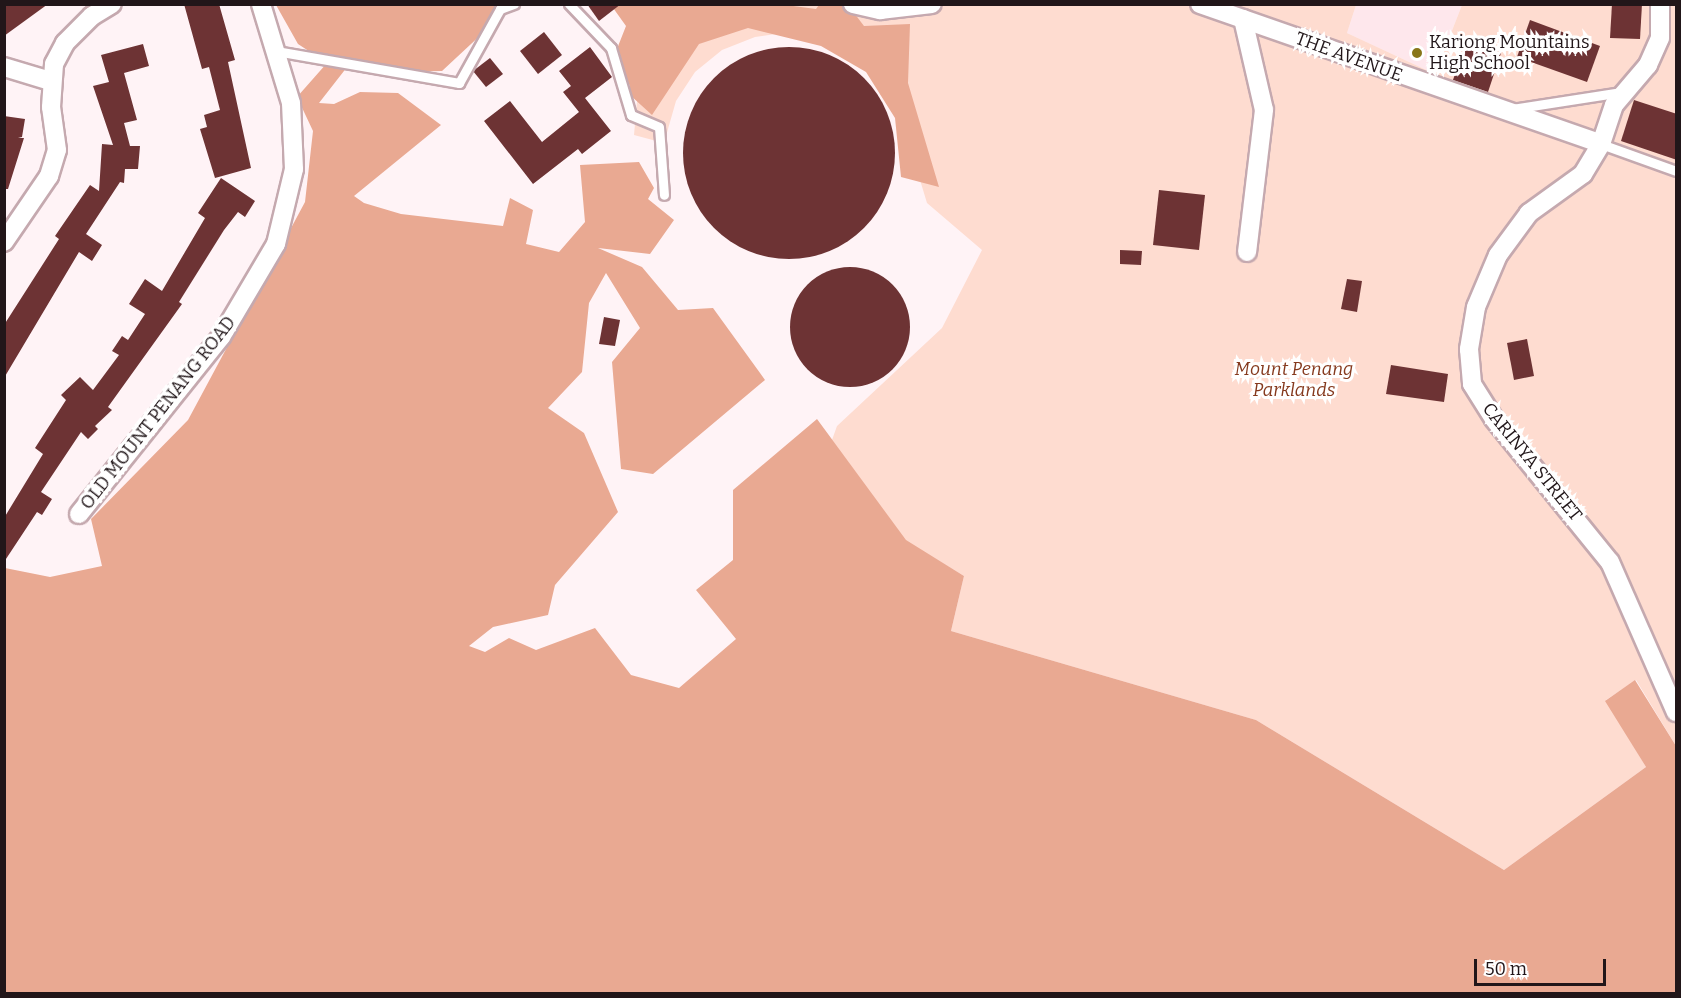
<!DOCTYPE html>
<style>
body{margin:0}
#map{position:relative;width:1681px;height:998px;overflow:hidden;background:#fff3f6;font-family:Bitter,serif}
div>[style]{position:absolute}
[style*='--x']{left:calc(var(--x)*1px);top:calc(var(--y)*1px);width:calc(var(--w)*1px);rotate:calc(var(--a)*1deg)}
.built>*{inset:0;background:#fee7ec}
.green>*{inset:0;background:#fedcd0}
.forest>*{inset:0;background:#e9a992}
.building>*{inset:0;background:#6d3334}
.round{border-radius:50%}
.roads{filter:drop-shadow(2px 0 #c5a9af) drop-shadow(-2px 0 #c5a9af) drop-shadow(0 2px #c5a9af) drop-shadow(0 -2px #c5a9af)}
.service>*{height:9px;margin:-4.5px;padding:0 4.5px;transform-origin:4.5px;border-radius:4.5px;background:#fff}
.minor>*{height:18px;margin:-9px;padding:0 9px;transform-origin:9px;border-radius:9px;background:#fff}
.dots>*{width:16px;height:16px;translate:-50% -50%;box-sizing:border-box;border:3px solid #fff;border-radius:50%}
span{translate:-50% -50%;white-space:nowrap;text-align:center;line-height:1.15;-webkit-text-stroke:6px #fff;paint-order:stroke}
.poi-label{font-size:18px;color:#211619}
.left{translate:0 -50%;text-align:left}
.street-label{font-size:18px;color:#211619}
.park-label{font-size:18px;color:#85391d;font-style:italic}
.frame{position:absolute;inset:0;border:6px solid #211619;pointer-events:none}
.scale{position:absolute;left:1474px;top:959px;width:132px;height:27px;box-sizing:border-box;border:3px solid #211619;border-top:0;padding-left:8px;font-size:18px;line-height:21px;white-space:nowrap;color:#211619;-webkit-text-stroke:4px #fff;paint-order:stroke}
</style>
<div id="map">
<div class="built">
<i style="clip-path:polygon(1356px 5px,1462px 5px,1435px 74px,1347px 33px)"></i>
</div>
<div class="green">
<i style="clip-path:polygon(621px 5px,1356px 5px,1347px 33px,1435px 74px,1462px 5px,1676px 5px,1676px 746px,1636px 680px,1606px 700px,1646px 767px,1504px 870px,1256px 720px,951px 631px,964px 576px,906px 541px,832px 440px,837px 426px,942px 328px,982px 250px,927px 203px,896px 101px,854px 52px,790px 32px,755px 37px,722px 50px,695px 72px,676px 101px,664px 143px,634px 135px,642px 45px)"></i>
</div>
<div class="forest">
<i style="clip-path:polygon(778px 4px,816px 9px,819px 5px,848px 5px,864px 26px,910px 24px,908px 83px,939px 187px,901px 177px,895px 118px,866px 72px,821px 46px,748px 28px,699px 44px,652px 115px,630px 95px,630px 85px,622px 82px,613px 59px,626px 26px,611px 5px)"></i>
<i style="clip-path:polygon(276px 5px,513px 5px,442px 71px,388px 72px,351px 62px,319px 103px,334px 104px,360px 92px,398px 93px,441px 125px,354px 196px,364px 203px,401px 214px,503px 226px,510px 198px,533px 210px,526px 244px,559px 252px,585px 222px,580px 165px,639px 162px,654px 188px,648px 199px,674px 220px,650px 254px,598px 248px,642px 267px,678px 310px,713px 308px,765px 380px,653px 474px,621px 469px,612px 362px,640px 328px,606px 273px,589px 303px,582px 372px,548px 408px,584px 433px,618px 512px,555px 585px,548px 615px,493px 627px,469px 646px,485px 652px,509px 638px,536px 650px,595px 628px,631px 675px,679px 688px,736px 639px,696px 590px,733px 560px,733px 490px,817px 419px,906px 540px,964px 576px,951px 631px,1256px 720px,1504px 870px,1646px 767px,1605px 701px,1635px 680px,1676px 746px,1676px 993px,5px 994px,5px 568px,50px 577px,102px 566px,91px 519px,188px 420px,305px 202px,313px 131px,297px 97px,327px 63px,298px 44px)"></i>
</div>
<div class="building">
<i style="clip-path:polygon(4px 4px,48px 4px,4px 36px)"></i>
<i style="clip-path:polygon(184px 4px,219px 4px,235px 60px,228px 62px,251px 168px,215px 178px,200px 129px,207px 127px,204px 115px,220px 110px,209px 67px,202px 69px)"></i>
<i style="clip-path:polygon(587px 4px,621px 4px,599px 21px)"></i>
<i style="clip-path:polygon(1612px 4px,1642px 4px,1640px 39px,1610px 38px)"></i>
<i style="clip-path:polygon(1530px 20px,1600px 46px,1587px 82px,1517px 57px)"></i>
<i style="clip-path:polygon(544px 32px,562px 55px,538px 74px,520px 51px)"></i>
<i style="clip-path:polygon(1466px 42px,1501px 53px,1488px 92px,1453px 80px)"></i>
<i style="clip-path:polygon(143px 44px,149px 66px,124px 73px,137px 120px,124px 123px,130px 146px,140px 146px,138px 169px,125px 169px,124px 183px,120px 182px,86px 234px,102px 245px,92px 261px,79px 252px,4px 378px,4px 325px,59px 239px,55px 236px,90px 185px,99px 191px,102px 144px,113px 145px,93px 86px,109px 82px,101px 55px)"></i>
<i style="clip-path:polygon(590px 47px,612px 77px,585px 98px,611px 131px,582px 154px,578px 149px,533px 184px,484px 121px,510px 101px,542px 142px,579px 112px,563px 92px,571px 86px,559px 71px)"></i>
<i class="round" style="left:683px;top:47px;width:212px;height:212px"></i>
<i style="clip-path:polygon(490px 58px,503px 74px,486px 87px,473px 71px)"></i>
<i style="clip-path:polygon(1634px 100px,1677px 114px,1677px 160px,1621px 141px)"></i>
<i style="clip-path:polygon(4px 116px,25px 119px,22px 137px,18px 138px,24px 138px,8px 189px,4px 189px)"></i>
<i style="clip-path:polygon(221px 178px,255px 201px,245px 217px,238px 212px,224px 230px,179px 302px,182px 304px,108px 407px,112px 410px,95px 426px,98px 429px,88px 439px,81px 432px,41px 492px,52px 499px,42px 515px,37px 512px,4px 562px,4px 518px,43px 454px,35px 448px,66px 400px,61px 395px,80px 377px,93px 390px,119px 355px,112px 351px,122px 336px,128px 340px,145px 314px,129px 304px,145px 279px,162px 291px,205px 218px,198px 213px)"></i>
<i style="clip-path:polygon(1159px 190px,1205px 195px,1199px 250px,1153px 245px)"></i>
<i style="clip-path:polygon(1120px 250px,1142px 251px,1141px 265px,1120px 264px)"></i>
<i class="round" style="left:790px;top:267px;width:120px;height:120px"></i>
<i style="clip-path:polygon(1347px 279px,1362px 281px,1357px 312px,1341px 309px)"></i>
<i style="clip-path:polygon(604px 317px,620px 320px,615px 346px,599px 344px)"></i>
<i style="clip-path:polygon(1527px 339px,1534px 376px,1514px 380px,1507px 343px)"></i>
<i style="clip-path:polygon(1391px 365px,1448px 374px,1444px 402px,1386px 394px)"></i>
</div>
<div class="roads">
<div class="service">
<i style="--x:569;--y:4;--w:61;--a:46.3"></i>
<i style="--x:611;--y:48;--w:70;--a:73.4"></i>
<i style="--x:631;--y:115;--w:30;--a:23"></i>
<i style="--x:659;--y:127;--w:68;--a:85.8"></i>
<i style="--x:276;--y:51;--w:186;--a:9.9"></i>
<i style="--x:459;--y:83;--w:85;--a:-61"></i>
<i style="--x:500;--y:9;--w:15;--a:-20"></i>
<i style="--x:1512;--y:109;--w:111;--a:-8.8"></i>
<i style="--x:1601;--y:144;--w:80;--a:19.8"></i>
</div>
<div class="minor">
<i style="--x:853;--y:4;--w:28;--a:13"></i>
<i style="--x:880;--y:10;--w:52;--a:-6.6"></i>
<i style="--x:1200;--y:4;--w:425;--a:19.2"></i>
<i style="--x:1660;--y:4;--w:34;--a:90"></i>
<i style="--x:1660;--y:38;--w:30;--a:114"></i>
<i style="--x:1648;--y:65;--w:52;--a:130.4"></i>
<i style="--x:1614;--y:105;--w:41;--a:108.4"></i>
<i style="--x:1601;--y:144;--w:35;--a:121"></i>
<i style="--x:1583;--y:174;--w:67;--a:144.2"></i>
<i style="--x:1529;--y:213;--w:52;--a:126.4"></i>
<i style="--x:1498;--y:255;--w:56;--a:112.9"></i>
<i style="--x:1476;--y:307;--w:43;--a:99.5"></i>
<i style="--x:1469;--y:349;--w:35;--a:85"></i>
<i style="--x:1472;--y:384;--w:41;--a:57.8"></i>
<i style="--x:1494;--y:419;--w:184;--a:51"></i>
<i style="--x:1610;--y:562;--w:164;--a:66.3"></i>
<i style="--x:1243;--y:19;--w:93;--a:77"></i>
<i style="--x:1264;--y:110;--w:143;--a:96.8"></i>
<i style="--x:4;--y:67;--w:48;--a:16.9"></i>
<i style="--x:4;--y:242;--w:80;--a:-55.7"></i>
<i style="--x:49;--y:176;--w:27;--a:-73"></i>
<i style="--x:57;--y:150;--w:43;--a:-97.9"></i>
<i style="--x:51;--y:107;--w:43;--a:-86"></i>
<i style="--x:54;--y:64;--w:24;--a:-62"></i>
<i style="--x:65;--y:43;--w:38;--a:-45"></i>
<i style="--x:92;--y:16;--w:23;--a:-31"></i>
<i style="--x:79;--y:514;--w:227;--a:-51.3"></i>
<i style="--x:221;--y:337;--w:108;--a:-59.4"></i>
<i style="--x:276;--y:244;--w:77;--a:-76.5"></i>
<i style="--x:294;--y:169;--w:66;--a:-92.6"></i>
<i style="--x:291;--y:103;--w:103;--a:-106.9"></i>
</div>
</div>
<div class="dots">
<i style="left:1417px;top:53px;background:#887619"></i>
</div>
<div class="poi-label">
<span class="left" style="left:1429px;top:53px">Kariong Mountains<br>High School</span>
</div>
<div class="street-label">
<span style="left:1349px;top:57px;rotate:20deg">THE AVENUE</span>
<span style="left:158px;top:413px;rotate:-52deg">OLD MOUNT PENANG ROAD</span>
<span style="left:1532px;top:462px;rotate:51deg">CARINYA STREET</span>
</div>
<div class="park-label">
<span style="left:1294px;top:380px">Mount Penang<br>Parklands</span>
</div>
<div class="frame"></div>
<div class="scale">50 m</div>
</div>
